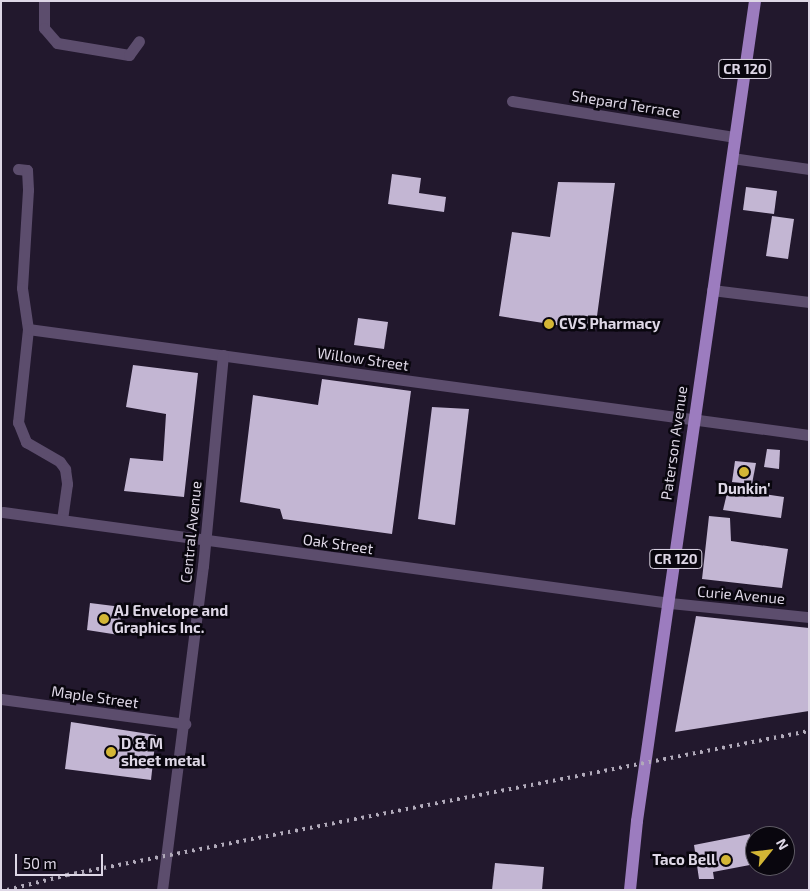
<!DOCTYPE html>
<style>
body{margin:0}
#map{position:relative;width:810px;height:891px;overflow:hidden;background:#22182d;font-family:"Exo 2",sans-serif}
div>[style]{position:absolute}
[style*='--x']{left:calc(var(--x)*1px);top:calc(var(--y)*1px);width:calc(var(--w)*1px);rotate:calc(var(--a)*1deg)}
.building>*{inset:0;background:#c3b6d3}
.minor>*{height:11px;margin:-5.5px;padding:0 5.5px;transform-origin:5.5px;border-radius:5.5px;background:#5c4d6d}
.primary>*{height:12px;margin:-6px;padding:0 6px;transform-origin:6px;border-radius:6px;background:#9c7cbf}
.rail>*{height:4px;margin-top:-2px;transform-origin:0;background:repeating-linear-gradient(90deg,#b1aaba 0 2.5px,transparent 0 7.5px)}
.dots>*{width:14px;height:14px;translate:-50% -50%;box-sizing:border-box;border:2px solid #09060e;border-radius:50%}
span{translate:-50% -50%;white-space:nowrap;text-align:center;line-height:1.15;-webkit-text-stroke:5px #09060e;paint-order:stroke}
.shield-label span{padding:1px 4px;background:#09060e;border:1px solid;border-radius:4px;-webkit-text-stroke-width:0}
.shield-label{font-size:14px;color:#ded7e6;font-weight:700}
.street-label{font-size:15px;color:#ded7e6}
.poi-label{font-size:15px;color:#ded7e6;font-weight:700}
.left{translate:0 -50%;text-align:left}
.right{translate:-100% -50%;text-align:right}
.frame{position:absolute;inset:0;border:2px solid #ded7e6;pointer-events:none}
.north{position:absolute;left:745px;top:826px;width:50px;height:50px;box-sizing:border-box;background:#09060e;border:1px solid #5e5a64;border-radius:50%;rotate:61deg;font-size:14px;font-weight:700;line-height:20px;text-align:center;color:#ded7e6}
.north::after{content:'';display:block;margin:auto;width:18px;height:22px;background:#d3b635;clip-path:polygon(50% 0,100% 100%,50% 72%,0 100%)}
.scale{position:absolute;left:15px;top:854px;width:88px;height:22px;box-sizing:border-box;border:2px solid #ded7e6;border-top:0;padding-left:6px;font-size:15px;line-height:18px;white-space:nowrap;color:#ded7e6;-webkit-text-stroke:4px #09060e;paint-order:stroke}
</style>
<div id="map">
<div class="building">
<i style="clip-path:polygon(392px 174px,421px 178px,419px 193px,446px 197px,444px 212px,388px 204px)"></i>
<i style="clip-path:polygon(558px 182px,615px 183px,595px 331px,499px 316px,512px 232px,550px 237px)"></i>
<i style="clip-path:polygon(746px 187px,777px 191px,774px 214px,743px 210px)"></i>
<i style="clip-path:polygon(772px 216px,794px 219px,788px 259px,766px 256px)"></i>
<i style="clip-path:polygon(358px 318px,388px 322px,384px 349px,354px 345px)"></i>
<i style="clip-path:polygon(133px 365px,198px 373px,184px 497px,124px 491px,130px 458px,163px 461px,166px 414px,126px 407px)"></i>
<i style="clip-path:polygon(322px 379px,411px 391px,392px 534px,283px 519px,280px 509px,240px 502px,253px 395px,318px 405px)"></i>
<i style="clip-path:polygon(432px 407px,469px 409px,455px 525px,418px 519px)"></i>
<i style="clip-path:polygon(767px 449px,780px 450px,779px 469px,764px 467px)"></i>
<i style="clip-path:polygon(735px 461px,756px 463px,752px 484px,732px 482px)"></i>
<i style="clip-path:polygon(728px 489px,784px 497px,781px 518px,723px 510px)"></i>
<i style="clip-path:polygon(709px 516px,730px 518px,731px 541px,788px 549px,782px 588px,702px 579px)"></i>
<i style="clip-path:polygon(90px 603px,122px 607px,119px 635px,87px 630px)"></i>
<i style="clip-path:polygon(696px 616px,809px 628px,809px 711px,675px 732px)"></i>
<i style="clip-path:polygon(71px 722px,156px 735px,151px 780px,65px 769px)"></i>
<i style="clip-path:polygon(750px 834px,755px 864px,713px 872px,714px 879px,699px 879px,694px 845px)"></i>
<i style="clip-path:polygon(495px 863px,544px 867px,542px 890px,492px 890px)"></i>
</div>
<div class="minor">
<i style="--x:44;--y:1;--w:27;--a:90"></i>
<i style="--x:44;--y:28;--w:20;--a:49"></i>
<i style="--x:57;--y:43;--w:73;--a:9.5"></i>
<i style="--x:129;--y:55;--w:17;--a:-54"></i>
<i style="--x:512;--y:101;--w:226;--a:9.2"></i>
<i style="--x:732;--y:158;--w:78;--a:8.1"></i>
<i style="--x:18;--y:169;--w:9;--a:6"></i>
<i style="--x:27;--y:170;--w:20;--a:87"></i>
<i style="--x:28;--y:190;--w:98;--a:93.5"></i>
<i style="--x:22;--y:288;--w:41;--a:81.7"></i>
<i style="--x:28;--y:329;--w:94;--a:96.1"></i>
<i style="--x:18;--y:422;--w:22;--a:68"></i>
<i style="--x:26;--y:442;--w:39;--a:30"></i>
<i style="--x:60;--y:462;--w:9;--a:54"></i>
<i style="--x:65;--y:469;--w:15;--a:82"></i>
<i style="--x:67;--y:484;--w:36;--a:98"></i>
<i style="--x:712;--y:290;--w:98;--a:7.1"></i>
<i style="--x:28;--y:329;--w:788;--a:7.73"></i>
<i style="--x:3;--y:512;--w:673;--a:7.77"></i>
<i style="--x:670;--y:603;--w:140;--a:5.8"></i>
<i style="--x:1;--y:699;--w:186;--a:7.7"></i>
<i style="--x:162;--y:890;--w:327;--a:-82.8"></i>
<i style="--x:203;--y:566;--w:212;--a:-84.6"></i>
</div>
<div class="primary">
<i style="--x:630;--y:890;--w:69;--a:-84.2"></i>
<i style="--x:637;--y:821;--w:828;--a:-81.81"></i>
</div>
<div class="rail">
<i style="--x:7;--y:890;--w:62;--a:-14"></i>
<i style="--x:67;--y:875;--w:756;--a:-10.98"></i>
</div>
<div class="dots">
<i style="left:549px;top:324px;background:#d3b635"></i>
<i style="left:744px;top:472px;background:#d3b635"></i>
<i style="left:104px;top:619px;background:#d3b635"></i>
<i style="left:111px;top:752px;background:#d3b635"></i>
<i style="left:726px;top:860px;background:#d3b635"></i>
</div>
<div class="shield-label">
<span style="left:745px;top:69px">CR 120</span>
<span style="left:676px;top:559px">CR 120</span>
</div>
<div class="street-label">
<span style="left:626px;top:104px;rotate:9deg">Shepard Terrace</span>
<span style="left:363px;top:359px;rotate:8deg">Willow Street</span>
<span style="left:674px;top:443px;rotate:-82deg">Paterson Avenue</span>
<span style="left:191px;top:532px;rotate:-84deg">Central Avenue</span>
<span style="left:338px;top:544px;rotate:8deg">Oak Street</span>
<span style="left:741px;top:595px;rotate:5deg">Curie Avenue</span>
<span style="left:95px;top:697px;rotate:8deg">Maple Street</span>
</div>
<div class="poi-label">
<span class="left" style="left:559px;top:324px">CVS Pharmacy</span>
<span style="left:744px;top:489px">Dunkin'</span>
<span class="left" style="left:114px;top:619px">AJ Envelope and<br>Graphics Inc.</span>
<span class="left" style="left:121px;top:752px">D &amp; M<br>sheet metal</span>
<span class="right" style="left:716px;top:860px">Taco Bell</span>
</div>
<div class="frame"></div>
<div class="north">N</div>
<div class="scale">50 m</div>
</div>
